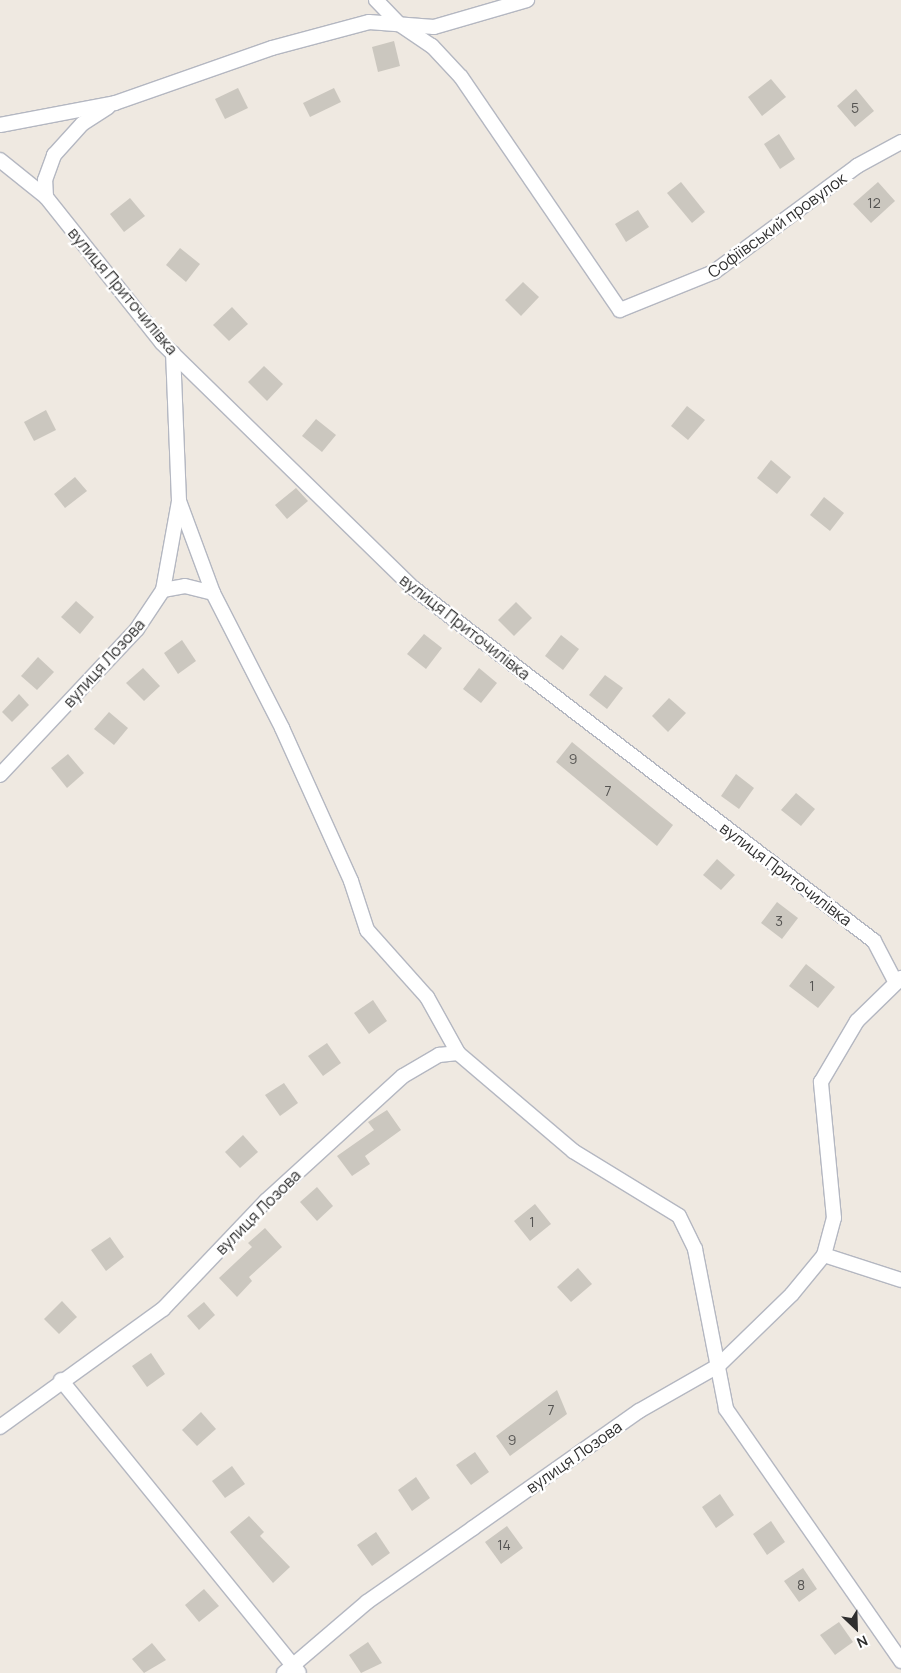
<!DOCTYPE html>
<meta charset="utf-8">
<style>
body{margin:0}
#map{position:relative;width:901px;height:1673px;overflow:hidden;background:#efe9e1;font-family:Manrope,sans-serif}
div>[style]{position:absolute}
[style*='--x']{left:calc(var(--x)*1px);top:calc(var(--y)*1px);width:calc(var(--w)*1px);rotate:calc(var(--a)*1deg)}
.building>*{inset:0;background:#cbc7bf}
.roads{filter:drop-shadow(1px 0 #b4b7c1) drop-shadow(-1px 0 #b4b7c1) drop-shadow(0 1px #b4b7c1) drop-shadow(0 -1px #b4b7c1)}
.minor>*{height:14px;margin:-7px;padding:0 7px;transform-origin:7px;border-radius:7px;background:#fff}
span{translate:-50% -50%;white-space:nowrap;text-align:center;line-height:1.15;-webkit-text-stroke:4.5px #fff;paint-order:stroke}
.number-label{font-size:14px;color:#555452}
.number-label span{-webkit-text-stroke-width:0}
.street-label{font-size:16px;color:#2e2e2e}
.north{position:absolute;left:831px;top:1603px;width:50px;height:50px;-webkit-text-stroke:4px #fff;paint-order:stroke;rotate:156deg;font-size:14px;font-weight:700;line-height:20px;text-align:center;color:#2e2e2e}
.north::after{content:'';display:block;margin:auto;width:18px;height:22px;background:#2e2e2e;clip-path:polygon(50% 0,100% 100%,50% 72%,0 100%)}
</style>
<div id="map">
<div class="building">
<i style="clip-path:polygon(394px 41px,400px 66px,378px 72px,372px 47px)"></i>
<i style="clip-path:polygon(771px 79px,786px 97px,762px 116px,748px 97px)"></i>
<i style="clip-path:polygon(238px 88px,248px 108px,225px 119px,215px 99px)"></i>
<i style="clip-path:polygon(334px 88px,341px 102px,310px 117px,303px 103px)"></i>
<i style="clip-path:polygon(856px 89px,874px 111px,855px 127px,837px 106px)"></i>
<i style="clip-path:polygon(779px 134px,795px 159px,780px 169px,764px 144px)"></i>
<i style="clip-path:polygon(681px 182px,705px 212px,692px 223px,667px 193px)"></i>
<i style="clip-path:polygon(878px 182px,895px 201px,871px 223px,853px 204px)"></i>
<i style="clip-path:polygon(130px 198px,145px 216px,124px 232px,110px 214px)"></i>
<i style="clip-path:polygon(638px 210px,649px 227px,626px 242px,615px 224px)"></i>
<i style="clip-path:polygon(180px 248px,200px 264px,186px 282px,166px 265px)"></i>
<i style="clip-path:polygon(523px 282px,539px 297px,521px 316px,505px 300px)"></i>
<i style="clip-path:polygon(232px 307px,248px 324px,229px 341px,213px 325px)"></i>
<i style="clip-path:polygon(264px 366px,283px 384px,267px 401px,248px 382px)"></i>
<i style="clip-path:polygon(687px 406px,705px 420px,688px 440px,671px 426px)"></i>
<i style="clip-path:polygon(46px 410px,56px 430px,34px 441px,24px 422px)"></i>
<i style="clip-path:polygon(316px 419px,336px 435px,322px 452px,302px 436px)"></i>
<i style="clip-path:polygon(771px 460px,791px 477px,777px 494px,757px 478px)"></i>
<i style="clip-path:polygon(75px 477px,87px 491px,65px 508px,54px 494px)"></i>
<i style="clip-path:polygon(296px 488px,308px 501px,287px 519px,275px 505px)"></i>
<i style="clip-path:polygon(824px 497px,844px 513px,830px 531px,810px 515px)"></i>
<i style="clip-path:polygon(76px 601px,94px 617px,80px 634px,61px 617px)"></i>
<i style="clip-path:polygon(516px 602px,532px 618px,514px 636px,498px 620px)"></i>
<i style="clip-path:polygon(424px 634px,442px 648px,426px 669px,407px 654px)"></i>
<i style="clip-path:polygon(561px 635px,579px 649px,563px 670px,545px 656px)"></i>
<i style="clip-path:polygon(182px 640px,196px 661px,178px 674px,164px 653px)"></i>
<i style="clip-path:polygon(38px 657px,54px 672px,37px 690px,21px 676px)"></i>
<i style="clip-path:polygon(143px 668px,160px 686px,144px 701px,126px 683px)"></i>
<i style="clip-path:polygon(479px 668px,497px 683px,481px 703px,463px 689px)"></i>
<i style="clip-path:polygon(605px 675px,623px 688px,607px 709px,589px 695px)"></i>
<i style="clip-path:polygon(19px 694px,29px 705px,12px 722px,2px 712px)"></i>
<i style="clip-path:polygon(669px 698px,686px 713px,668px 732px,652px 716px)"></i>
<i style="clip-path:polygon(109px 712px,128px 728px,114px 745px,94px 729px)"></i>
<i style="clip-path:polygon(572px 742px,673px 825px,657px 846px,556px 762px)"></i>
<i style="clip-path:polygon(68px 754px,84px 773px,67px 788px,51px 768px)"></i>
<i style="clip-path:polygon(736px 774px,754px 788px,739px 809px,721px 796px)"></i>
<i style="clip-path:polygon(796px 793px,815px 809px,801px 826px,781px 810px)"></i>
<i style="clip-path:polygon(717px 859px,735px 875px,721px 890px,703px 875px)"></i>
<i style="clip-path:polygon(777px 902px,798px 918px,782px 939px,761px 923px)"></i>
<i style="clip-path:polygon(806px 964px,835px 987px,818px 1008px,789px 986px)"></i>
<i style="clip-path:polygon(373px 1000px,387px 1021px,369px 1034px,354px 1013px)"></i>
<i style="clip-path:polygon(327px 1043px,341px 1063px,323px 1076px,308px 1056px)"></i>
<i style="clip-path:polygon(284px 1083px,298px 1103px,280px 1116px,265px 1095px)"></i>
<i style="clip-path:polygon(387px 1110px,401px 1130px,365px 1156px,370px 1164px,352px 1176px,337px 1156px,374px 1130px,368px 1122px)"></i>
<i style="clip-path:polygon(243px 1135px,258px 1152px,240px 1168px,225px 1152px)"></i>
<i style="clip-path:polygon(317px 1187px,333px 1206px,317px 1221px,300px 1202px)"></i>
<i style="clip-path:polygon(535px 1204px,551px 1224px,530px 1241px,514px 1221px)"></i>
<i style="clip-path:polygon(265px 1228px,282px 1247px,249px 1277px,252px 1281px,237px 1297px,219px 1278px,252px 1247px,248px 1243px)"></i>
<i style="clip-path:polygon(110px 1237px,124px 1257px,106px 1271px,91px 1250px)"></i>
<i style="clip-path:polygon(578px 1268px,592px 1284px,571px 1302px,557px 1287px)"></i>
<i style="clip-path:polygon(62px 1301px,77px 1317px,59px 1334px,44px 1319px)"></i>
<i style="clip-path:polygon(204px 1302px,215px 1315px,199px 1330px,187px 1316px)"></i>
<i style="clip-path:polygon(151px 1353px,165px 1374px,147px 1387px,132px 1366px)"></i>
<i style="clip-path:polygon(557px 1390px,567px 1414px,510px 1456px,496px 1436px)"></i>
<i style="clip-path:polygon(201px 1412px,216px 1429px,197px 1446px,182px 1430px)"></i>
<i style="clip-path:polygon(475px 1452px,489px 1472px,471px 1485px,456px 1465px)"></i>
<i style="clip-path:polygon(232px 1466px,245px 1484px,225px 1498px,212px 1481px)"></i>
<i style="clip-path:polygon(416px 1477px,430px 1498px,412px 1511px,398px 1490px)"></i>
<i style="clip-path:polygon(720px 1494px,734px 1515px,716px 1528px,702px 1507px)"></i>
<i style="clip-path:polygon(249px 1516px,264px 1532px,260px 1536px,290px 1567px,273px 1583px,230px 1532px)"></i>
<i style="clip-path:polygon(771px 1521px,785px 1542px,767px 1555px,753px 1534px)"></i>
<i style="clip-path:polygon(507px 1526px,523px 1548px,501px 1564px,485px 1542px)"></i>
<i style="clip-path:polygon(376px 1532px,390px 1553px,372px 1566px,357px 1545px)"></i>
<i style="clip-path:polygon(803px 1568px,817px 1589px,799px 1602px,784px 1581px)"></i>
<i style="clip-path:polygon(204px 1589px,219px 1606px,199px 1622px,185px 1605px)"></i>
<i style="clip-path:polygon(839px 1622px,853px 1642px,835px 1655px,820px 1635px)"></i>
<i style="clip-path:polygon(368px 1642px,382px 1663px,361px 1673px,349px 1655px)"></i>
<i style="clip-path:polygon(152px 1643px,166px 1660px,144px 1673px,132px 1659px)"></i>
</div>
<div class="roads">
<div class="minor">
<i style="--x:376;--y:0;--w:33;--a:46"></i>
<i style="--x:399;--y:24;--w:40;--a:34"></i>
<i style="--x:432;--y:46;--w:42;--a:46.9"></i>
<i style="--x:461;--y:77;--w:282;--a:55.7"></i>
<i style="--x:620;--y:310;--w:101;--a:-22"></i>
<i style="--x:714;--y:272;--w:178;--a:-36.5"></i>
<i style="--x:857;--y:166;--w:50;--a:-28.6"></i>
<i style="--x:0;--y:125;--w:117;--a:-10.8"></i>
<i style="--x:115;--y:103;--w:166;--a:-19.3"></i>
<i style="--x:272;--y:48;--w:100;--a:-15"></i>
<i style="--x:369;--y:22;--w:65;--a:4.4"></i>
<i style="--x:434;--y:27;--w:97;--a:-16.2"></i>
<i style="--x:0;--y:160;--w:59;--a:38.8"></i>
<i style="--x:46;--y:197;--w:186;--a:51.5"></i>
<i style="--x:162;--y:343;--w:349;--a:44.3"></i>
<i style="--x:412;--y:587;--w:582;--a:37.46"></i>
<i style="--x:874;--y:941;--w:47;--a:62.4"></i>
<i style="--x:46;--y:197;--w:17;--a:-93"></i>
<i style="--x:45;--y:180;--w:27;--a:-70"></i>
<i style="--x:54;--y:155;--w:42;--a:-47.9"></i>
<i style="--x:82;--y:124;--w:31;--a:-33"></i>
<i style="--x:179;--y:501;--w:98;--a:69.7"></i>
<i style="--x:213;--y:593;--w:152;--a:62.9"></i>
<i style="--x:282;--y:728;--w:168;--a:65.7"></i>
<i style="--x:351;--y:881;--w:52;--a:71.9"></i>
<i style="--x:367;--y:930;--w:90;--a:48.2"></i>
<i style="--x:427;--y:997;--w:64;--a:61"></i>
<i style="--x:458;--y:1053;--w:151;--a:40.4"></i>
<i style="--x:573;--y:1151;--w:124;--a:31.5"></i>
<i style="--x:679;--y:1216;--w:37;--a:64"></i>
<i style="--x:695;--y:1249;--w:163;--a:79"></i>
<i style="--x:726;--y:1409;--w:307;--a:55.2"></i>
<i style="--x:163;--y:590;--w:22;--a:-10"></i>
<i style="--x:185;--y:586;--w:29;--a:14"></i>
<i style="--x:0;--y:775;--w:200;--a:-46.8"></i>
<i style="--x:137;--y:629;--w:47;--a:-56.3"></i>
<i style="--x:163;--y:590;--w:90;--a:-79.8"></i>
<i style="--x:179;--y:501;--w:148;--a:-92.3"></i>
<i style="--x:824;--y:1255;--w:81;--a:18"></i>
<i style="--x:61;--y:1380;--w:377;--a:50.9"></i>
<i style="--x:0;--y:1427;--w:201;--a:-35.9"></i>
<i style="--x:163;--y:1309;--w:149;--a:-46.4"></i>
<i style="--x:266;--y:1201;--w:185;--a:-42.4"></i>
<i style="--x:403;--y:1076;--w:42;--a:-30.3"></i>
<i style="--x:439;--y:1055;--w:19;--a:-6"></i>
<i style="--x:284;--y:1673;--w:109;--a:-40.5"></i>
<i style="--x:367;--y:1602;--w:129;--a:-34.9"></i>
<i style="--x:473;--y:1528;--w:203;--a:-35.2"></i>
<i style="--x:639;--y:1411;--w:91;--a:-29.7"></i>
<i style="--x:718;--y:1366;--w:103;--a:-44.2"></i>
<i style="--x:792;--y:1294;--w:50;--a:-50.6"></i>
<i style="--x:824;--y:1255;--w:38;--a:-75"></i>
<i style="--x:834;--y:1218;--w:137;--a:-95.5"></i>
<i style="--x:821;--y:1082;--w:71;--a:-59.5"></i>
<i style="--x:857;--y:1021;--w:62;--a:-44.3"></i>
</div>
</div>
<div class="number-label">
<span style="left:855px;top:108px">5</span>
<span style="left:874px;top:203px">12</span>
<span style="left:573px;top:759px">9</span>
<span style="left:608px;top:791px">7</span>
<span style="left:779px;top:921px">3</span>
<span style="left:812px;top:986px">1</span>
<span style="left:532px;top:1222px">1</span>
<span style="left:551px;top:1410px">7</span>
<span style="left:512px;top:1440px">9</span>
<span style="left:504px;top:1545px">14</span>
<span style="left:801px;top:1585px">8</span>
</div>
<div class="street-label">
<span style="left:777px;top:225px;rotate:-36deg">Софіївський провулок</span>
<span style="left:123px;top:291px;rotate:50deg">вулиця Приточилівка</span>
<span style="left:465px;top:627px;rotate:38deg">вулиця Приточилівка</span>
<span style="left:104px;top:663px;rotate:-48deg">вулиця Лозова</span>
<span style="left:786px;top:874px;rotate:37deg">вулиця Приточилівка</span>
<span style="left:258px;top:1212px;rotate:-45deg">вулиця Лозова</span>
<span style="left:574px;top:1457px;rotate:-35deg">вулиця Лозова</span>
</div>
<div class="north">N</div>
</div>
